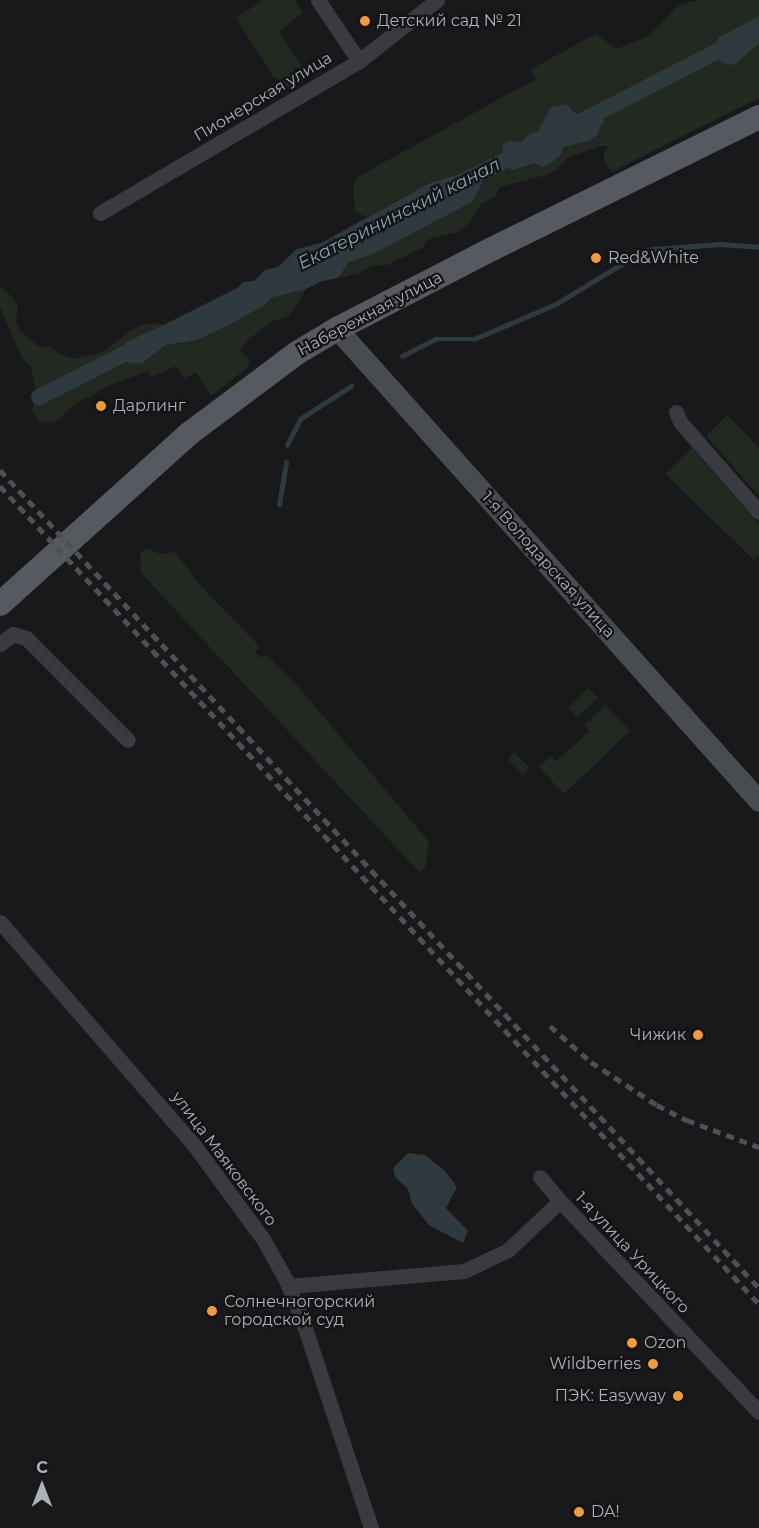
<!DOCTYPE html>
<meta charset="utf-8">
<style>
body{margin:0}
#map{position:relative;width:759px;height:1528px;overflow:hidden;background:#19191b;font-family:Montserrat,sans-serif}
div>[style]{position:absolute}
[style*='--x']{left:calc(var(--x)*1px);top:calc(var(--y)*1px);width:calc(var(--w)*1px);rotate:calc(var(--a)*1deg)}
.green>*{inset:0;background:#212921}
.water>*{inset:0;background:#2f3a3f}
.stream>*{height:4.5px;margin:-2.25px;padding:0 2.25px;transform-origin:2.25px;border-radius:2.25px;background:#2f3a3f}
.canal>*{height:16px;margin:-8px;padding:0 8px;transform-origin:8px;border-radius:8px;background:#2f3a3f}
.street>*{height:15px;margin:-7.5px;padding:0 7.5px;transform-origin:7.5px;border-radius:7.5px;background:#3a3b40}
.secondary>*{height:21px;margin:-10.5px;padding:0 10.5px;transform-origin:10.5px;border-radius:10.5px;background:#484b50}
.primary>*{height:24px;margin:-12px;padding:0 12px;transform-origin:12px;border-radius:12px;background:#56595f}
.rail>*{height:4.5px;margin-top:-2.25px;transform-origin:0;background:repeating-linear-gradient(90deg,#4d5055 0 8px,transparent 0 14px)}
.dots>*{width:16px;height:16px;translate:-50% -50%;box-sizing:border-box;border:3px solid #141416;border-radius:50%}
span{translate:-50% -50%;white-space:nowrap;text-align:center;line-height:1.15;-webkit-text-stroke:4.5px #141416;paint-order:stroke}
.poi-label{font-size:16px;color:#abb2ba}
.left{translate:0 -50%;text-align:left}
.right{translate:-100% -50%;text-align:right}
.street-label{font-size:16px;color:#abb2ba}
.water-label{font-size:18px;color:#83a4b4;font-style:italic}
.north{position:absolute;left:12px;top:1456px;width:60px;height:60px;-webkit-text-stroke:4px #141416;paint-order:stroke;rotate:0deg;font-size:16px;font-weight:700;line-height:24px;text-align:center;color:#abb2ba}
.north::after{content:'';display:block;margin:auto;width:21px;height:27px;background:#abb2ba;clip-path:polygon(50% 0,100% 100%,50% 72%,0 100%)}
</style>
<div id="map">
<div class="green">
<i style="clip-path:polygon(263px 0,295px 0,303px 13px,279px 31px,309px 77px,283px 92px,236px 18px)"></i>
<i style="clip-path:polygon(698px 0,759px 0,759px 98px,613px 171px,607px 167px,603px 156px,608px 146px,601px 146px,567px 158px,557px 170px,546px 175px,500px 187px,495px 197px,480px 205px,468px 225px,458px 232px,429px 239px,422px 248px,387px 265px,373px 266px,358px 274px,338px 278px,349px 262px,373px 254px,472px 202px,479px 175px,467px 186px,460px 183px,458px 174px,430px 183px,367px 217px,355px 212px,353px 186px,357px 177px,536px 79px,531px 69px,596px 34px,617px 49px,650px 35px,678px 5px)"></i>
<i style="clip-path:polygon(0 286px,11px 296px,18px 307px,16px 321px,21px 332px,38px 346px,50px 347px,60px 354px,73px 359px,103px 352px,132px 329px,144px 325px,159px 323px,172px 327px,159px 327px,142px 363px,166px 345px,179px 344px,231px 324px,265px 305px,271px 298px,306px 289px,299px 303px,288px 316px,271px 322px,248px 340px,240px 349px,250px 362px,246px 369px,211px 396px,196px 372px,184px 379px,176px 366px,152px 377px,147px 371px,111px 385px,75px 404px,56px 421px,50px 423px,39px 421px,32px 412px,36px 389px,31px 368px,22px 358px,0 307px)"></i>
<i style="clip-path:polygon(727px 415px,759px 448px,759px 496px,706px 436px)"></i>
<i style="clip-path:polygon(692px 448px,759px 524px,759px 555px,754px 560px,665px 474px)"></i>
<i style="clip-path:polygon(146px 548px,160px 554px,175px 552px,200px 585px,260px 647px,255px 652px,261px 658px,266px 654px,303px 692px,429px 842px,425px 868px,419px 872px,141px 573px,140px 553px)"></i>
<i style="clip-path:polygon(589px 688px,598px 698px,577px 717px,568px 707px)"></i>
<i style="clip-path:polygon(605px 705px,630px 731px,564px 794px,539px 767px,551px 756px,557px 761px,589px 731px,584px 725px)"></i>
<i style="clip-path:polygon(514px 752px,530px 768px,523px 775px,508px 759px)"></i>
</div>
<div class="water">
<i style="clip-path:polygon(759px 16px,759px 43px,734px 65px,721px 63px,716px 48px,718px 38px)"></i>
<i style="clip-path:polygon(567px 104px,572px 111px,591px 121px,604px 113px,604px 122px,599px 128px,598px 134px,589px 141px,563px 147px,560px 156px,548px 165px,542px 167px,534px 163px,513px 170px,507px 166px,506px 155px,502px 150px,503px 144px,509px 141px,521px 142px,531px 133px,538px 131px,551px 107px)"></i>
<i style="clip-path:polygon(459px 174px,460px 183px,467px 186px,480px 174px,482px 183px,472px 202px,373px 254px,349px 262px,338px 278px,322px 281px,306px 289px,271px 298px,265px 305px,231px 324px,197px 340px,166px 345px,142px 363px,131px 363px,123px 359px,123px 350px,126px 342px,159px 327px,180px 327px,199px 319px,207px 312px,230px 303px,242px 282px,254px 281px,265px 270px,278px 267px,297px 249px,321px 243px,430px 183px)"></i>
<i style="clip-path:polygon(408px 1153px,425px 1155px,445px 1171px,457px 1187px,446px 1208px,468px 1231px,463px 1243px,429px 1225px,412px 1204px,408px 1189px,395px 1177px,393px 1168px)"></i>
</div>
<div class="stream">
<i style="--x:402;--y:356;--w:38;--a:-27"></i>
<i style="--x:436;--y:339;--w:38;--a:0"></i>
<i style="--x:474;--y:339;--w:89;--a:-23.1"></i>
<i style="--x:556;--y:304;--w:98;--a:-31.3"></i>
<i style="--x:640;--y:253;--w:14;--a:-17"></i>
<i style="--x:653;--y:249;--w:67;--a:-4.3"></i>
<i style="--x:720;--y:244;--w:39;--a:4"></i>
<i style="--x:287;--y:445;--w:29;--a:-63"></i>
<i style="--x:300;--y:419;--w:61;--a:-32.9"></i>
<i style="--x:279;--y:505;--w:43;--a:-80.5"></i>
</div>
<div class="canal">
<i style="--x:568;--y:128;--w:215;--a:-27.2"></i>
<i style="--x:442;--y:192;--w:94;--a:-26.6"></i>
<i style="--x:39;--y:397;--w:237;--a:-26.8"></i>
</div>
<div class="street">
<i style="--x:318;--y:0;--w:73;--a:56.1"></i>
<i style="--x:100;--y:213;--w:300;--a:-30.4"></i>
<i style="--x:359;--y:61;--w:99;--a:-38"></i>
<i style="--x:676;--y:412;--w:12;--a:66"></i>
<i style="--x:681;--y:423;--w:118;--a:48.8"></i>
<i style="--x:0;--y:644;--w:16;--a:-38"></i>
<i style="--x:13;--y:634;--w:14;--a:17"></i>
<i style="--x:26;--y:638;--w:144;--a:45"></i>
<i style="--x:0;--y:922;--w:296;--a:49"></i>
<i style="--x:194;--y:1145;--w:117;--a:53.7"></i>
<i style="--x:263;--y:1239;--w:47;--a:60.7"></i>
<i style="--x:286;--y:1280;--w:52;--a:68.4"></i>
<i style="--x:305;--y:1328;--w:211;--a:71.7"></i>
<i style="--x:540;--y:1177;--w:31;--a:50"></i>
<i style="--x:289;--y:1286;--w:176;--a:-4.9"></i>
<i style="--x:464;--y:1271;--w:49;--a:-25.5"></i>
<i style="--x:508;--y:1250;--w:71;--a:-43.3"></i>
<i style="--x:560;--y:1201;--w:290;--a:46.7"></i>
</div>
<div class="secondary">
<i style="--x:337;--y:329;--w:633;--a:48.2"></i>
</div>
<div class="primary">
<i style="--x:0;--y:604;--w:256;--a:-42"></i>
<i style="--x:190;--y:433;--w:134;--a:-36.8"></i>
<i style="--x:297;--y:353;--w:47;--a:-31"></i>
<i style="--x:337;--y:329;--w:174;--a:-27.3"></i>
<i style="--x:492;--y:249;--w:298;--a:-26.3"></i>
</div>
<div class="rail">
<i style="--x:0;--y:470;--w:1116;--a:47.14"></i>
<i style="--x:0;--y:486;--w:1116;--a:47.14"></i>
<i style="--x:550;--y:1026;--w:55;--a:41.3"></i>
<i style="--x:591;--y:1062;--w:79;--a:33.1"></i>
<i style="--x:657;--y:1105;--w:34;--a:27"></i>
<i style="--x:687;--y:1120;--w:77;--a:20.6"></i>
</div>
<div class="dots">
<i style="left:365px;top:21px;background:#ef9b3c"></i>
<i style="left:596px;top:258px;background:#ef9b3c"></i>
<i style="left:101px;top:406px;background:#ef9b3c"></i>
<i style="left:698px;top:1035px;background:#ef9b3c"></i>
<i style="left:212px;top:1311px;background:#ef9b3c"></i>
<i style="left:632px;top:1343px;background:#ef9b3c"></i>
<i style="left:653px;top:1364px;background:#ef9b3c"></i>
<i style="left:678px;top:1396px;background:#ef9b3c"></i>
<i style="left:579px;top:1512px;background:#ef9b3c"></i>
</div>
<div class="poi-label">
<span class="left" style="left:377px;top:21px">Детский сад № 21</span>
<span class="left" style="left:608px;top:258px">Red&amp;White</span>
<span class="left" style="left:113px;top:406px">Дарлинг</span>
<span class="right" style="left:686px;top:1035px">Чижик</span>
<span class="left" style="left:224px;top:1311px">Солнечногорский<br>городской суд</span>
<span class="left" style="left:644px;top:1343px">Ozon</span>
<span class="right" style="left:641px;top:1364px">Wildberries</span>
<span class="right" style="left:666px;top:1396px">ПЭК: Easyway</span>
<span class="left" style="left:591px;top:1512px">DA!</span>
</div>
<div class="street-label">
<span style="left:263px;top:97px;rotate:-31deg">Пионерская улица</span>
<span style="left:370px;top:314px;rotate:-28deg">Набережная улица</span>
<span style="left:548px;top:565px;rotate:48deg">1-я Володарская улица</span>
<span style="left:224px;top:1159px;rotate:53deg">улица Маяковского</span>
<span style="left:632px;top:1253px;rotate:47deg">1-я улица Урицкого</span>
</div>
<div class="water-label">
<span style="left:399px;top:214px;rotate:-27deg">Екатерининский канал</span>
</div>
<div class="north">С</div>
</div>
